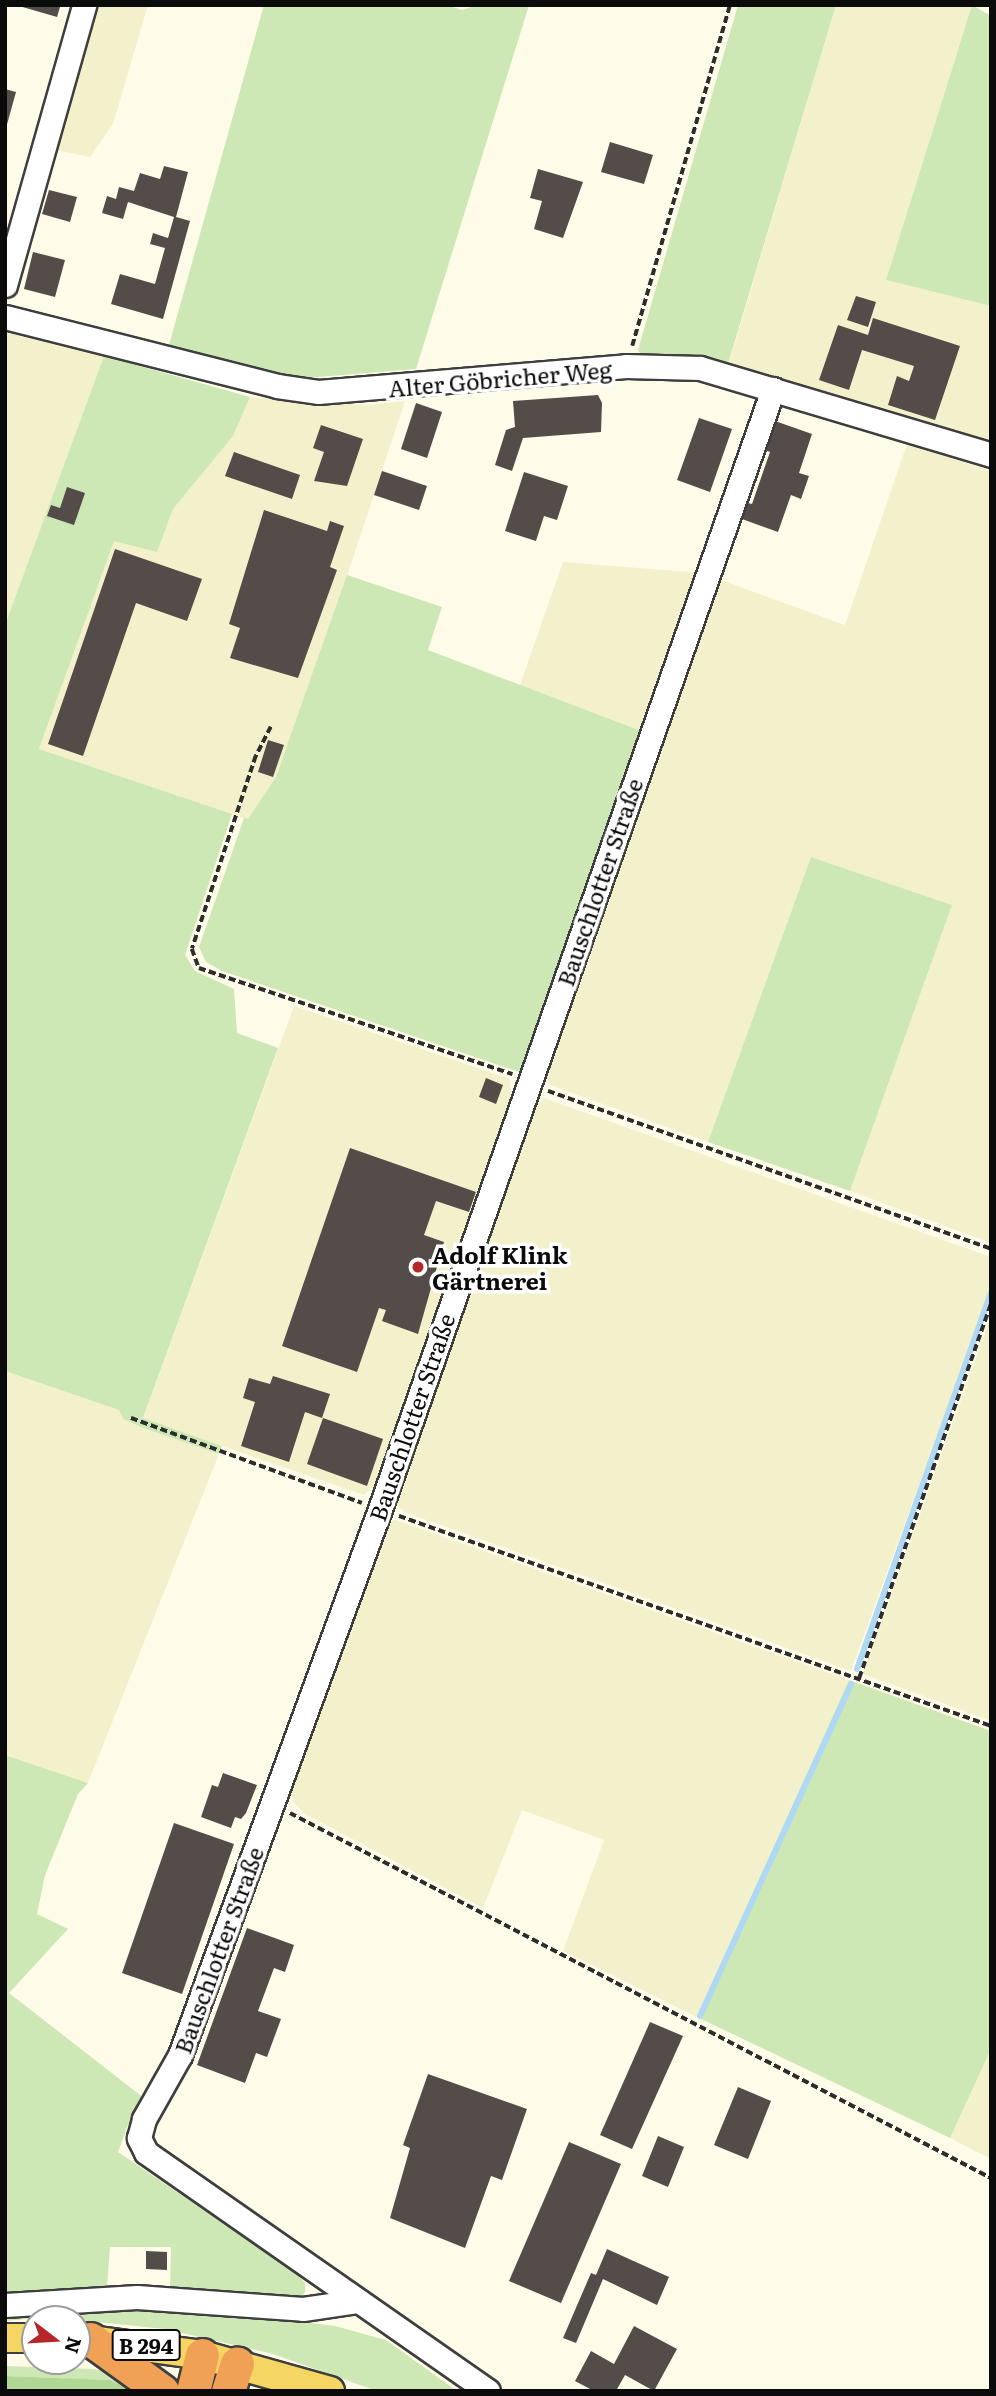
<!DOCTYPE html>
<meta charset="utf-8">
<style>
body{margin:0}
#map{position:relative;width:996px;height:2396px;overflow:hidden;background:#fffbe9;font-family:Literata,serif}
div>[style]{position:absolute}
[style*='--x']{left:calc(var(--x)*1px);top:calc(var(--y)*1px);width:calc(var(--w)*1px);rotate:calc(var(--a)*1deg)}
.farmland>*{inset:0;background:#f3f1cb}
.green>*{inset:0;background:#cde7b5}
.forest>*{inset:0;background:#b0d794}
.stream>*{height:6px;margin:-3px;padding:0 3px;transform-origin:3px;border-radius:3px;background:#afd8f4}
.building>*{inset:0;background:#534c48}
.path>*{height:3.5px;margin-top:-1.75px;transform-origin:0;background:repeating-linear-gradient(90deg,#2d2d2d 0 7px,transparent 0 10.5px)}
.roads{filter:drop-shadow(2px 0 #3e3e3e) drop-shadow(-2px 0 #3e3e3e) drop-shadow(0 2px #3e3e3e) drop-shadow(0 -2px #3e3e3e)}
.minor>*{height:23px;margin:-11.5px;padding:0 11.5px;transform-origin:11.5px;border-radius:11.5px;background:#fff}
.major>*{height:28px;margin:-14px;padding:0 14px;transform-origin:14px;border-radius:14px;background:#f5d662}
.highway>*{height:33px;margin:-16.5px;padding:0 16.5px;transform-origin:16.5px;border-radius:16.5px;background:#f1a155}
.dots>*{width:19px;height:19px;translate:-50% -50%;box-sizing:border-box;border:4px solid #fff;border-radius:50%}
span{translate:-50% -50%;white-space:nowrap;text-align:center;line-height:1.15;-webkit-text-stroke:7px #fff;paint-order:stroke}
.shield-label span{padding:2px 5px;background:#fff;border:2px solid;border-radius:5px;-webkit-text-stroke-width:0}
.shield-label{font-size:21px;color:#0b0b0b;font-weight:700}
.street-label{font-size:23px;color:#0b0b0b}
.poi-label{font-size:23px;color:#0b0b0b;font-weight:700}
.left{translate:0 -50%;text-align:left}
.frame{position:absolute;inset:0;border:7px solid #0b0b0b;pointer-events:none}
.north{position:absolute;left:21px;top:2305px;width:70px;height:70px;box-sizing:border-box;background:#fff;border:2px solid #9d9d9d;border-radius:50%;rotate:107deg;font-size:19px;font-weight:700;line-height:28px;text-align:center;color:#0b0b0b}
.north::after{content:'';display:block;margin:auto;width:24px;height:32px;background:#b62729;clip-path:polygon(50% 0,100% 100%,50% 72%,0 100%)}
</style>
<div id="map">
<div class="farmland">
<i style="clip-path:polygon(92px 5px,148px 5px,113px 124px,90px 157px,51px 149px)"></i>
<i style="clip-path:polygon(836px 5px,972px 5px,886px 280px,991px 306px,991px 454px,726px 373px)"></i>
<i style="clip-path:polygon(5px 331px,104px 356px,5px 625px)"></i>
<i style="clip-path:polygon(250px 397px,367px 405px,405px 401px,304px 706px,276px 777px,248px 820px,39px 749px,114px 540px,157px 551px,173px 509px,233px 436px)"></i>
<i style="clip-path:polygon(907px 444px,991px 471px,991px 1243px,850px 1191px,952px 905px,811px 857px,708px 1142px,550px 1085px,542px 1069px,721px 580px,845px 625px)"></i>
<i style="clip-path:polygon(563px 562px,702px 573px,644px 732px,520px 685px)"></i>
<i style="clip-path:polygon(294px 1006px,510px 1079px,511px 1111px,385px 1475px,364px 1495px,143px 1419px)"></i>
<i style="clip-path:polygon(544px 1098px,991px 1257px,991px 1288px,851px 1671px,404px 1512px,396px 1504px,393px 1493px,527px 1113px)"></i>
<i style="clip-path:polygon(991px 1316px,991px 1721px,863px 1674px)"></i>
<i style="clip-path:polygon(5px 1371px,119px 1410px,123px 1419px,143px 1428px,219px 1454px,88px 1783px,5px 1755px)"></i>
<i style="clip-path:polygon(396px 1520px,849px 1680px,697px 2017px,563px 1951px,604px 1840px,522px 1810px,483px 1908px,305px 1814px,294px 1803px,288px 1786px,388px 1521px)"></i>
<i style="clip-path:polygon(991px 2049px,991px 2159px,950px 2138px)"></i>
</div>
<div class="green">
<i style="clip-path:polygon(264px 5px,447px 5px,462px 10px,478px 5px,529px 5px,416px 369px,294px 379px,169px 345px)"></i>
<i style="clip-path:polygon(738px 5px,836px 5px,727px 367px,643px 358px,638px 350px)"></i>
<i style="clip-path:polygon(972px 5px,991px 16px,991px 306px,886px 280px)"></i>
<i style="clip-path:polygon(104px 356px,250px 397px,233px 436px,173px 509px,157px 552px,114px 541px,39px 749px,232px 814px,185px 955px,195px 971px,234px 989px,237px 1033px,278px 1048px,143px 1418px,222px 1446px,219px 1454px,143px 1428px,123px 1419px,119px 1410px,5px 1371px,5px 625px)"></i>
<i style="clip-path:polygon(347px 575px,442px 607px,428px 650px,644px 732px,527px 1066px,519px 1072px,222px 971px,206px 962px,199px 947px,244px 818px,248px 819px,276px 777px)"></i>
<i style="clip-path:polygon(811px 857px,952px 905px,850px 1191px,708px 1142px)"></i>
<i style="clip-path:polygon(849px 1680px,991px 1731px,991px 2049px,950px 2138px,697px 2017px)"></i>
<i style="clip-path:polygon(5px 1755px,88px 1783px,78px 1794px,45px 1875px,37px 1914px,68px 1929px,9px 1993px,149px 2102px,128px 2125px,118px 2152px,296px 2273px,305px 2283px,305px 2292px,299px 2300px,170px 2288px,171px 2247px,110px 2247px,107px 2287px,5px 2293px)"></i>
<i style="clip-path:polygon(46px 2306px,207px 2310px,335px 2326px,386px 2340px,457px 2391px,377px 2391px,273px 2354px,165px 2329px,48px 2317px,5px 2321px,5px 2311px)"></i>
<i style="clip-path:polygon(5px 2366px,93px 2369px,119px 2374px,147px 2391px,133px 2391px,110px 2380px,5px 2376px)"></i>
</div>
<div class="forest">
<i style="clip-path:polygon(5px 2376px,110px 2380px,133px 2391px,5px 2391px)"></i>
</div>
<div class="stream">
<i style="--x:857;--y:1669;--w:399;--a:-70.4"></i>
<i style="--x:700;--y:2016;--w:365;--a:-65.5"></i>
</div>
<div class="building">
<i style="clip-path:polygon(53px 5px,60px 7px,57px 17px,19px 6px)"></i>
<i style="clip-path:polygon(5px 89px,16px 92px,6px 128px,5px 127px)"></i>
<i style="clip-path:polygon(610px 142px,653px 155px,644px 184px,601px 172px)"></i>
<i style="clip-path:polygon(164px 166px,188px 172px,176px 217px,190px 221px,163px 319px,111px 304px,120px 274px,155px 284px,165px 248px,150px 244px,153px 233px,168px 238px,174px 217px,128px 202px,123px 219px,102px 213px,107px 196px,116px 199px,119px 187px,134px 191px,140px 173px,160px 179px)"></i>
<i style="clip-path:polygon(538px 169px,583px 182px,563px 238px,534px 229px,542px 201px,530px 198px)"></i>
<i style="clip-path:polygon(49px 190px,77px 197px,70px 222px,42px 214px)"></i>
<i style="clip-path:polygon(33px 252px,65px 260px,55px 297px,24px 289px)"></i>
<i style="clip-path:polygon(856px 296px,876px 302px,868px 327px,847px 320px)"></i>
<i style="clip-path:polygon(873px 318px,960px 346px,935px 420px,888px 405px,897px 376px,909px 381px,914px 366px,862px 350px,849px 390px,819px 380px,838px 325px,868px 335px)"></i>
<i style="clip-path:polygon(598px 395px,602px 403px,601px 432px,523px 438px,512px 471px,495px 465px,506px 430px,515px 427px,513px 401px)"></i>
<i style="clip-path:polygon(416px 403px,442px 412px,427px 458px,401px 449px)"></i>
<i style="clip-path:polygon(699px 418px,732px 429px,710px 492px,677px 480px)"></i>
<i style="clip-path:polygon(775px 421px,812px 434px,799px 473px,809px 476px,801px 499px,791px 495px,778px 532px,742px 519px,748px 503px,752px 504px,770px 452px,765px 450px)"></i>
<i style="clip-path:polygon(321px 425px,363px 439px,347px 486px,314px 481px,324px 452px,313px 448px)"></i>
<i style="clip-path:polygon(234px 452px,300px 475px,292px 499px,225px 476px)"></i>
<i style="clip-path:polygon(382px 471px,427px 486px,419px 510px,374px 495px)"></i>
<i style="clip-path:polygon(524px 472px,568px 486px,557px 520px,544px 516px,536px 541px,505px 531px)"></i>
<i style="clip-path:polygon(67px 487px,85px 493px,74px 525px,47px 516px,51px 505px,60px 508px)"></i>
<i style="clip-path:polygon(264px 510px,327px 531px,330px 521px,344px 526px,330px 567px,337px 570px,298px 678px,230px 658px,240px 628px,229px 624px)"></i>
<i style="clip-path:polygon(115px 549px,202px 579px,187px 621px,136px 603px,83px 756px,48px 744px)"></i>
<i style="clip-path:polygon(268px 740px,284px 745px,273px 777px,258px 772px)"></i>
<i style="clip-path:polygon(486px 1078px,503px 1085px,496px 1104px,479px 1097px)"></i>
<i style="clip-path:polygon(350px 1148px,476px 1192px,469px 1212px,436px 1201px,424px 1235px,444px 1242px,418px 1334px,382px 1321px,386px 1310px,379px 1308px,357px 1372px,282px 1346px)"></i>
<i style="clip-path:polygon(273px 1376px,330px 1394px,322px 1418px,305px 1412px,289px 1462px,241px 1446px,255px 1402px,243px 1398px,249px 1378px,270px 1384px)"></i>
<i style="clip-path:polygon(323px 1418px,383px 1439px,367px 1486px,307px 1464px)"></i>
<i style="clip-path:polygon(223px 1773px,257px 1785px,246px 1813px,241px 1819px,235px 1817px,231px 1828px,201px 1817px,212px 1785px,218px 1787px)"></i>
<i style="clip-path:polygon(174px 1823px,234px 1844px,182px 1994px,122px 1973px)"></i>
<i style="clip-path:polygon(247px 1928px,294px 1945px,285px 1972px,274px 1968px,258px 2011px,281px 2019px,267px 2057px,256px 2053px,245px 2083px,197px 2065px)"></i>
<i style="clip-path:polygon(650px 2022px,683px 2036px,632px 2149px,600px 2135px)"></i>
<i style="clip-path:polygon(428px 2074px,527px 2109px,502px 2180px,491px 2176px,465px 2248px,390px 2218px,410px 2148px,403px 2145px)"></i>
<i style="clip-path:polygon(738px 2087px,771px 2101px,748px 2159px,714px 2145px)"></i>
<i style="clip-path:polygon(658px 2136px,684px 2147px,668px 2187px,642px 2176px)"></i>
<i style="clip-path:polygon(569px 2142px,621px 2164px,561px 2303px,509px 2281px)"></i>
<i style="clip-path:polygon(607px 2249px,669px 2277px,657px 2305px,603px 2279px,576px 2343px,563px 2338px,591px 2273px,596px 2275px)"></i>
<i style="clip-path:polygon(146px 2251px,167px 2252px,167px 2270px,146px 2269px)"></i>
<i style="clip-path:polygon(634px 2326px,677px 2349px,654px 2391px,625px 2375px,616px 2391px,594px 2391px,575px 2381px,591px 2351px,614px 2364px)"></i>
</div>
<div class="path">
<i style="--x:632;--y:346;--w:355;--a:-74"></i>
<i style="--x:271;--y:727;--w:33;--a:117"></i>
<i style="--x:256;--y:756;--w:203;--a:108.3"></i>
<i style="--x:192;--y:949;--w:20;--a:70"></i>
<i style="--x:199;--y:968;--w:331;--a:18.7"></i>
<i style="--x:548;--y:1091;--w:470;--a:19.6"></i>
<i style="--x:131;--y:1418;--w:246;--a:20.2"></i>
<i style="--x:399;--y:1516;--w:628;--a:19.53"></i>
<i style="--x:859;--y:1678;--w:397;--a:-70.6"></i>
<i style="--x:290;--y:1813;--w:790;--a:27.51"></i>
</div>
<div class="roads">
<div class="minor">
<i style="--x:5;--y:285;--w:291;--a:-74.2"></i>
<i style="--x:5;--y:317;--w:281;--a:14.2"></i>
<i style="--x:277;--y:386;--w:41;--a:8.3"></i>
<i style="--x:318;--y:392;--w:309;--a:-4.8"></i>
<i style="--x:626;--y:366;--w:74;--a:1.5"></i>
<i style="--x:700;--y:368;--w:304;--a:16.6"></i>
<i style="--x:5;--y:2305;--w:132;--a:-3.5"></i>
<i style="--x:137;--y:2297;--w:166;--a:4.1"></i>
<i style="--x:303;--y:2309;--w:56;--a:-8.3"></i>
<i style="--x:488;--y:2391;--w:417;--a:-145.1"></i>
<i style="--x:146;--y:2152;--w:16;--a:-117"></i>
<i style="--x:139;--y:2138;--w:20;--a:-75"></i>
<i style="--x:144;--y:2119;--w:73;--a:-60.6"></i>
<i style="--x:180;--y:2055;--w:581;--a:-69.88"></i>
<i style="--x:380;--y:1509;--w:1187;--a:-70.66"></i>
</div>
<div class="major">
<i style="--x:5;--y:2338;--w:30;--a:0"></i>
<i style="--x:84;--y:2339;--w:119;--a:7.7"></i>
<i style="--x:202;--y:2355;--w:133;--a:15.7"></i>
</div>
<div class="highway">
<i style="--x:90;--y:2339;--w:89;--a:35.8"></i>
<i style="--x:193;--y:2391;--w:37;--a:-76"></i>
<i style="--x:228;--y:2391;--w:29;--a:-72"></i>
</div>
</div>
<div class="dots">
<i style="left:418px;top:1267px;background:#b62729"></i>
</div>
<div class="shield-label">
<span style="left:146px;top:2345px">B 294</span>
</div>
<div class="street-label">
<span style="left:500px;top:378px;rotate:-5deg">Alter Göbricher Weg</span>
<span style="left:599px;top:882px;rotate:-71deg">Bauschlotter Straße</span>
<span style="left:411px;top:1417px;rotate:-71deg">Bauschlotter Straße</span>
<span style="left:218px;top:1950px;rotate:-70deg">Bauschlotter Straße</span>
</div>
<div class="poi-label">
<span class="left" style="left:432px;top:1267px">Adolf Klink<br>Gärtnerei</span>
</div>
<div class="frame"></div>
<div class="north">N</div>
</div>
